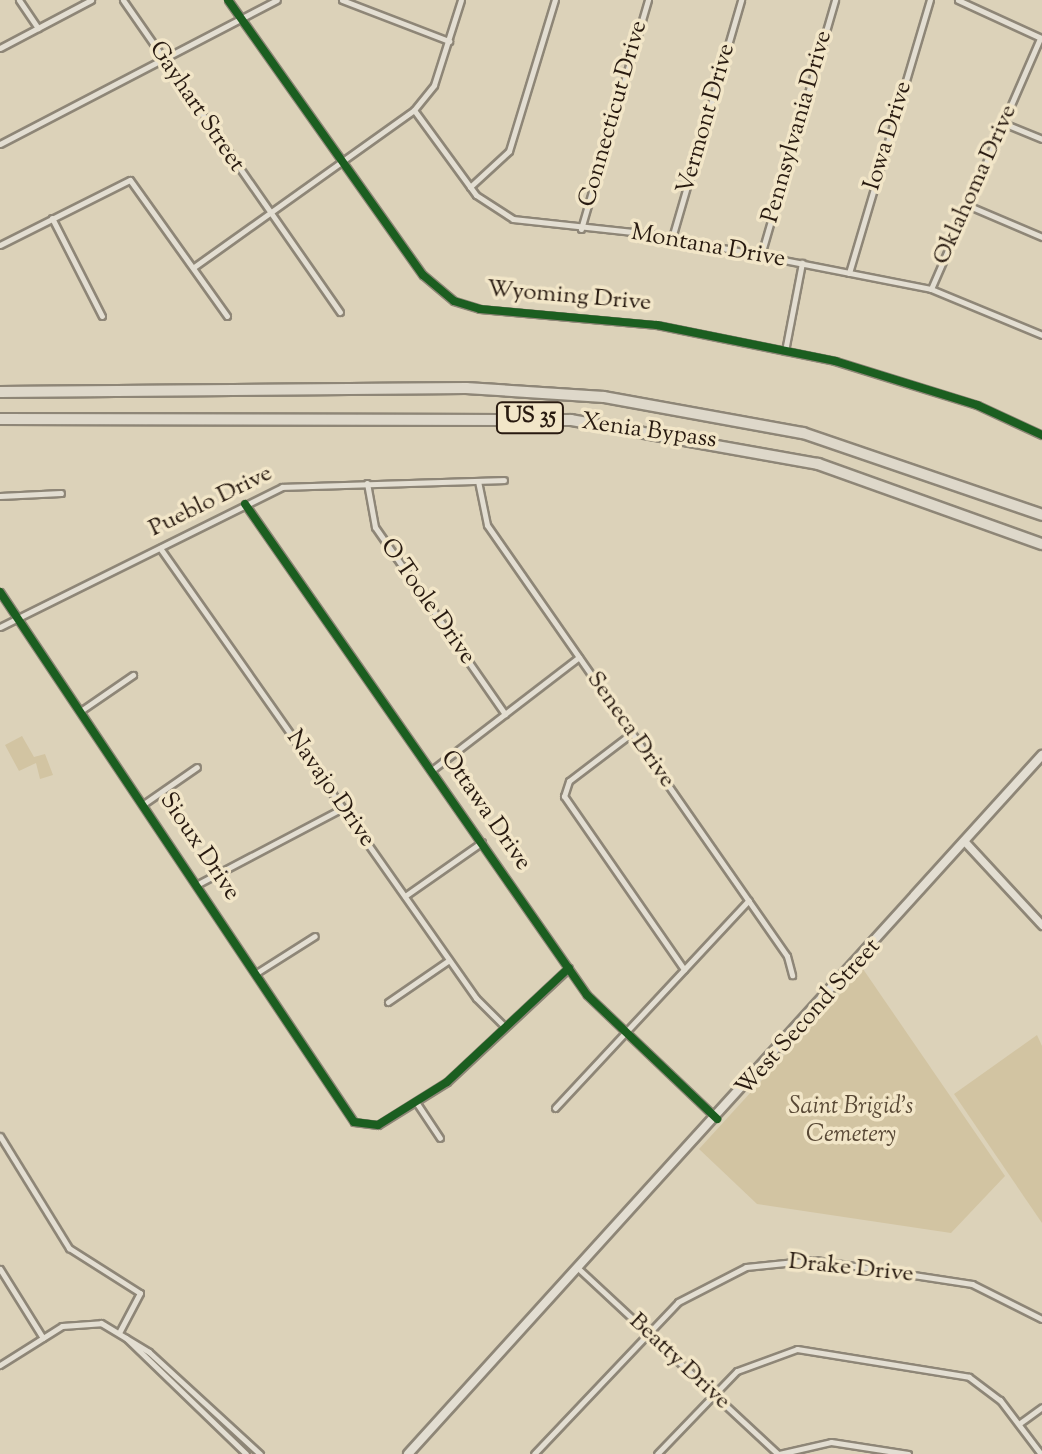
<!DOCTYPE html>
<meta charset="utf-8">
<style>
body{margin:0}
#map{position:relative;width:1042px;height:1454px;overflow:hidden;background:#dcd2b9;font-family:"Sorts Mill Goudy",serif}
div>[style]{position:absolute}
[style*='--x']{left:calc(var(--x)*1px);top:calc(var(--y)*1px);width:calc(var(--w)*1px);rotate:calc(var(--a)*1deg)}
.green>*{inset:0;background:#d2c4a2}
.roads{filter:drop-shadow(2px 0 #8e8677) drop-shadow(-2px 0 #8e8677) drop-shadow(0 2px #8e8677) drop-shadow(0 -2px #8e8677)}
.minor>*{height:5px;margin:-2.5px;padding:0 2.5px;transform-origin:2.5px;border-radius:2.5px;background:#e3ded2}
.tertiary>*{height:7px;margin:-3.5px;padding:0 3.5px;transform-origin:3.5px;border-radius:3.5px;background:#e3ded2}
.secondary>*{height:8px;margin:-4px;padding:0 4px;transform-origin:4px;border-radius:4px;background:#e3ded2}
.motorway>*{height:10px;margin:-5px;padding:0 5px;transform-origin:5px;border-radius:5px;background:#ded8ca}
.cycleway>*{height:8px;margin:-4px;padding:0 4px;transform-origin:4px;border-radius:4px;background:#1b5e20}
span{translate:-50% -50%;white-space:nowrap;text-align:center;line-height:1.15;-webkit-text-stroke:7px #f2e6c8;paint-order:stroke}
.shield-label span{padding:2px 6px;background:#f2e6c8;border:2px solid;border-radius:6px;-webkit-text-stroke-width:0}
.shield-label{font-size:22px;color:#281a10;font-weight:700}
.street-label{font-size:24px;color:#281a10}
.park-label{font-size:24px;color:#594936;font-style:italic}
</style>
<div id="map">
<div class="green">
<i style="clip-path:polygon(22px 736px,34px 757px,45px 754px,53px 775px,40px 779px,36px 763px,19px 771px,5px 745px)"></i>
<i style="clip-path:polygon(863px 969px,1005px 1176px,951px 1233px,757px 1204px,699px 1149px)"></i>
<i style="clip-path:polygon(1037px 1035px,1042px 1046px,1042px 1223px,954px 1094px)"></i>
</div>
<div class="roads">
<div class="minor">
<i style="--x:19;--y:0;--w:34;--a:56"></i>
<i style="--x:123;--y:0;--w:380;--a:55.2"></i>
<i style="--x:228;--y:0;--w:337;--a:54.7"></i>
<i style="--x:423;--y:275;--w:40;--a:40"></i>
<i style="--x:454;--y:301;--w:27;--a:17"></i>
<i style="--x:480;--y:309;--w:178;--a:5.2"></i>
<i style="--x:657;--y:325;--w:182;--a:11.4"></i>
<i style="--x:835;--y:361;--w:149;--a:17.2"></i>
<i style="--x:977;--y:405;--w:72;--a:24.8"></i>
<i style="--x:342;--y:0;--w:115;--a:21"></i>
<i style="--x:958;--y:0;--w:91;--a:24.6"></i>
<i style="--x:0;--y:48;--w:103;--a:-27.8"></i>
<i style="--x:414;--y:110;--w:105;--a:53.9"></i>
<i style="--x:476;--y:195;--w:44;--a:33"></i>
<i style="--x:513;--y:219;--w:139;--a:6.2"></i>
<i style="--x:651;--y:234;--w:285;--a:11.1"></i>
<i style="--x:931;--y:289;--w:120;--a:22.5"></i>
<i style="--x:1003;--y:123;--w:42;--a:22.3"></i>
<i style="--x:0;--y:144;--w:312;--a:-27.5"></i>
<i style="--x:470;--y:187;--w:53;--a:-42.7"></i>
<i style="--x:509;--y:151;--w:158;--a:-73.1"></i>
<i style="--x:967;--y:205;--w:82;--a:23.1"></i>
<i style="--x:52;--y:218;--w:110;--a:63"></i>
<i style="--x:581;--y:229;--w:239;--a:-73.7"></i>
<i style="--x:672;--y:238;--w:248;--a:-73.8"></i>
<i style="--x:0;--y:245;--w:145;--a:-26.6"></i>
<i style="--x:130;--y:180;--w:167;--a:54.5"></i>
<i style="--x:761;--y:255;--w:266;--a:-73.8"></i>
<i style="--x:194;--y:267;--w:270;--a:-35.5"></i>
<i style="--x:414;--y:110;--w:32;--a:-51"></i>
<i style="--x:434;--y:85;--w:89;--a:-72.4"></i>
<i style="--x:849;--y:273;--w:285;--a:-73.5"></i>
<i style="--x:931;--y:289;--w:274;--a:-66.5"></i>
<i style="--x:785;--y:351;--w:90;--a:-79.1"></i>
<i style="--x:478;--y:481;--w:45;--a:78.4"></i>
<i style="--x:487;--y:525;--w:525;--a:55.16"></i>
<i style="--x:787;--y:956;--w:20;--a:75"></i>
<i style="--x:367;--y:483;--w:45;--a:79.7"></i>
<i style="--x:375;--y:527;--w:228;--a:55.2"></i>
<i style="--x:0;--y:496;--w:61;--a:-2.8"></i>
<i style="--x:245;--y:504;--w:598;--a:55.14"></i>
<i style="--x:587;--y:995;--w:177;--a:43.6"></i>
<i style="--x:160;--y:548;--w:550;--a:54.92"></i>
<i style="--x:476;--y:998;--w:40;--a:45"></i>
<i style="--x:0;--y:592;--w:637;--a:56.26"></i>
<i style="--x:354;--y:1122;--w:24;--a:7"></i>
<i style="--x:378;--y:1125;--w:81;--a:-31.9"></i>
<i style="--x:447;--y:1082;--w:167;--a:-43.1"></i>
<i style="--x:0;--y:627;--w:315;--a:-26.4"></i>
<i style="--x:282;--y:487;--w:222;--a:-1.8"></i>
<i style="--x:82;--y:710;--w:62;--a:-34.5"></i>
<i style="--x:632;--y:733;--w:79;--a:142.7"></i>
<i style="--x:569;--y:781;--w:16;--a:108"></i>
<i style="--x:564;--y:796;--w:211;--a:55.3"></i>
<i style="--x:432;--y:770;--w:185;--a:-37.5"></i>
<i style="--x:145;--y:803;--w:63;--a:-34.7"></i>
<i style="--x:200;--y:883;--w:161;--a:-27.7"></i>
<i style="--x:405;--y:896;--w:94;--a:-35"></i>
<i style="--x:258;--y:972;--w:67;--a:-32.3"></i>
<i style="--x:388;--y:1002;--w:74;--a:-34.5"></i>
<i style="--x:416;--y:1102;--w:43;--a:56.3"></i>
<i style="--x:555;--y:1108;--w:284;--a:-47"></i>
<i style="--x:0;--y:1136;--w:132;--a:58.4"></i>
<i style="--x:69;--y:1248;--w:84;--a:32.4"></i>
<i style="--x:140;--y:1293;--w:43;--a:117.8"></i>
<i style="--x:0;--y:1269;--w:81;--a:58.1"></i>
<i style="--x:580;--y:1270;--w:270;--a:42.9"></i>
<i style="--x:126;--y:1338;--w:167;--a:44"></i>
<i style="--x:0;--y:1365;--w:73;--a:-32.2"></i>
<i style="--x:62;--y:1326;--w:39;--a:-4"></i>
<i style="--x:101;--y:1323;--w:56;--a:31.1"></i>
<i style="--x:149;--y:1352;--w:151;--a:42.6"></i>
<i style="--x:1020;--y:1423;--w:27;--a:-36"></i>
<i style="--x:534;--y:1454;--w:209;--a:-46.5"></i>
<i style="--x:678;--y:1302;--w:76;--a:-27.2"></i>
<i style="--x:746;--y:1267;--w:69;--a:-5.8"></i>
<i style="--x:815;--y:1260;--w:159;--a:8.7"></i>
<i style="--x:972;--y:1284;--w:78;--a:26.6"></i>
<i style="--x:657;--y:1454;--w:115;--a:-46.1"></i>
<i style="--x:737;--y:1371;--w:64;--a:-20.1"></i>
<i style="--x:797;--y:1349;--w:174;--a:9.2"></i>
<i style="--x:969;--y:1377;--w:39;--a:37"></i>
<i style="--x:1000;--y:1400;--w:68;--a:52.8"></i>
<i style="--x:779;--y:1454;--w:53;--a:-13"></i>
<i style="--x:831;--y:1442;--w:78;--a:8.9"></i>
</div>
<div class="tertiary">
<i style="--x:966;--y:843;--w:112;--a:47.2"></i>
</div>
<div class="secondary">
<i style="--x:408;--y:1454;--w:944;--a:-47.79"></i>
</div>
<div class="motorway">
<i style="--x:0;--y:392;--w:466;--a:-0.5"></i>
<i style="--x:466;--y:388;--w:138;--a:3.7"></i>
<i style="--x:604;--y:397;--w:202;--a:10.3"></i>
<i style="--x:803;--y:433;--w:253;--a:18.9"></i>
<i style="--x:0;--y:419;--w:571;--a:0.1"></i>
<i style="--x:571;--y:420;--w:251;--a:10.1"></i>
<i style="--x:818;--y:464;--w:238;--a:19.7"></i>
</div>
</div>
<div class="cycleway">
<i style="--x:228;--y:0;--w:337;--a:54.7"></i>
<i style="--x:423;--y:275;--w:40;--a:40"></i>
<i style="--x:454;--y:301;--w:27;--a:17"></i>
<i style="--x:480;--y:309;--w:178;--a:5.2"></i>
<i style="--x:657;--y:325;--w:182;--a:11.4"></i>
<i style="--x:835;--y:361;--w:149;--a:17.2"></i>
<i style="--x:977;--y:405;--w:72;--a:24.8"></i>
<i style="--x:245;--y:504;--w:598;--a:55.14"></i>
<i style="--x:587;--y:995;--w:180;--a:43.6"></i>
<i style="--x:0;--y:592;--w:637;--a:56.26"></i>
<i style="--x:354;--y:1122;--w:24;--a:7"></i>
<i style="--x:378;--y:1125;--w:81;--a:-31.9"></i>
<i style="--x:447;--y:1082;--w:167;--a:-43.1"></i>
</div>
<div class="shield-label">
<span style="left:530px;top:418px">US 35</span>
</div>
<div class="street-label">
<span style="left:196px;top:107px;rotate:56deg">Gayhart Street</span>
<span style="left:614px;top:114px;rotate:-74deg">Connecticut Drive</span>
<span style="left:707px;top:119px;rotate:-74deg">Vermont Drive</span>
<span style="left:798px;top:127px;rotate:-74deg">Pennsylvania Drive</span>
<span style="left:889px;top:136px;rotate:-73deg">Iowa Drive</span>
<span style="left:976px;top:185px;rotate:-66deg">Oklahoma Drive</span>
<span style="left:708px;top:247px;rotate:10deg">Montana Drive</span>
<span style="left:569px;top:297px;rotate:5deg">Wyoming Drive</span>
<span style="left:649px;top:432px;rotate:8deg">Xenia Bypass</span>
<span style="left:211px;top:502px;rotate:-26deg">Pueblo Drive</span>
<span style="left:427px;top:602px;rotate:55deg">O Toole Drive</span>
<span style="left:630px;top:730px;rotate:55deg">Seneca Drive</span>
<span style="left:330px;top:789px;rotate:55deg">Navajo Drive</span>
<span style="left:485px;top:811px;rotate:55deg">Ottawa Drive</span>
<span style="left:199px;top:847px;rotate:56deg">Sioux Drive</span>
<span style="left:809px;top:1018px;rotate:-48deg">West Second Street</span>
<span style="left:851px;top:1269px;rotate:6deg">Drake Drive</span>
<span style="left:679px;top:1362px;rotate:43deg">Beatty Drive</span>
</div>
<div class="park-label">
<span style="left:851px;top:1122px">Saint Brigid’s<br>Cemetery</span>
</div>
</div>
